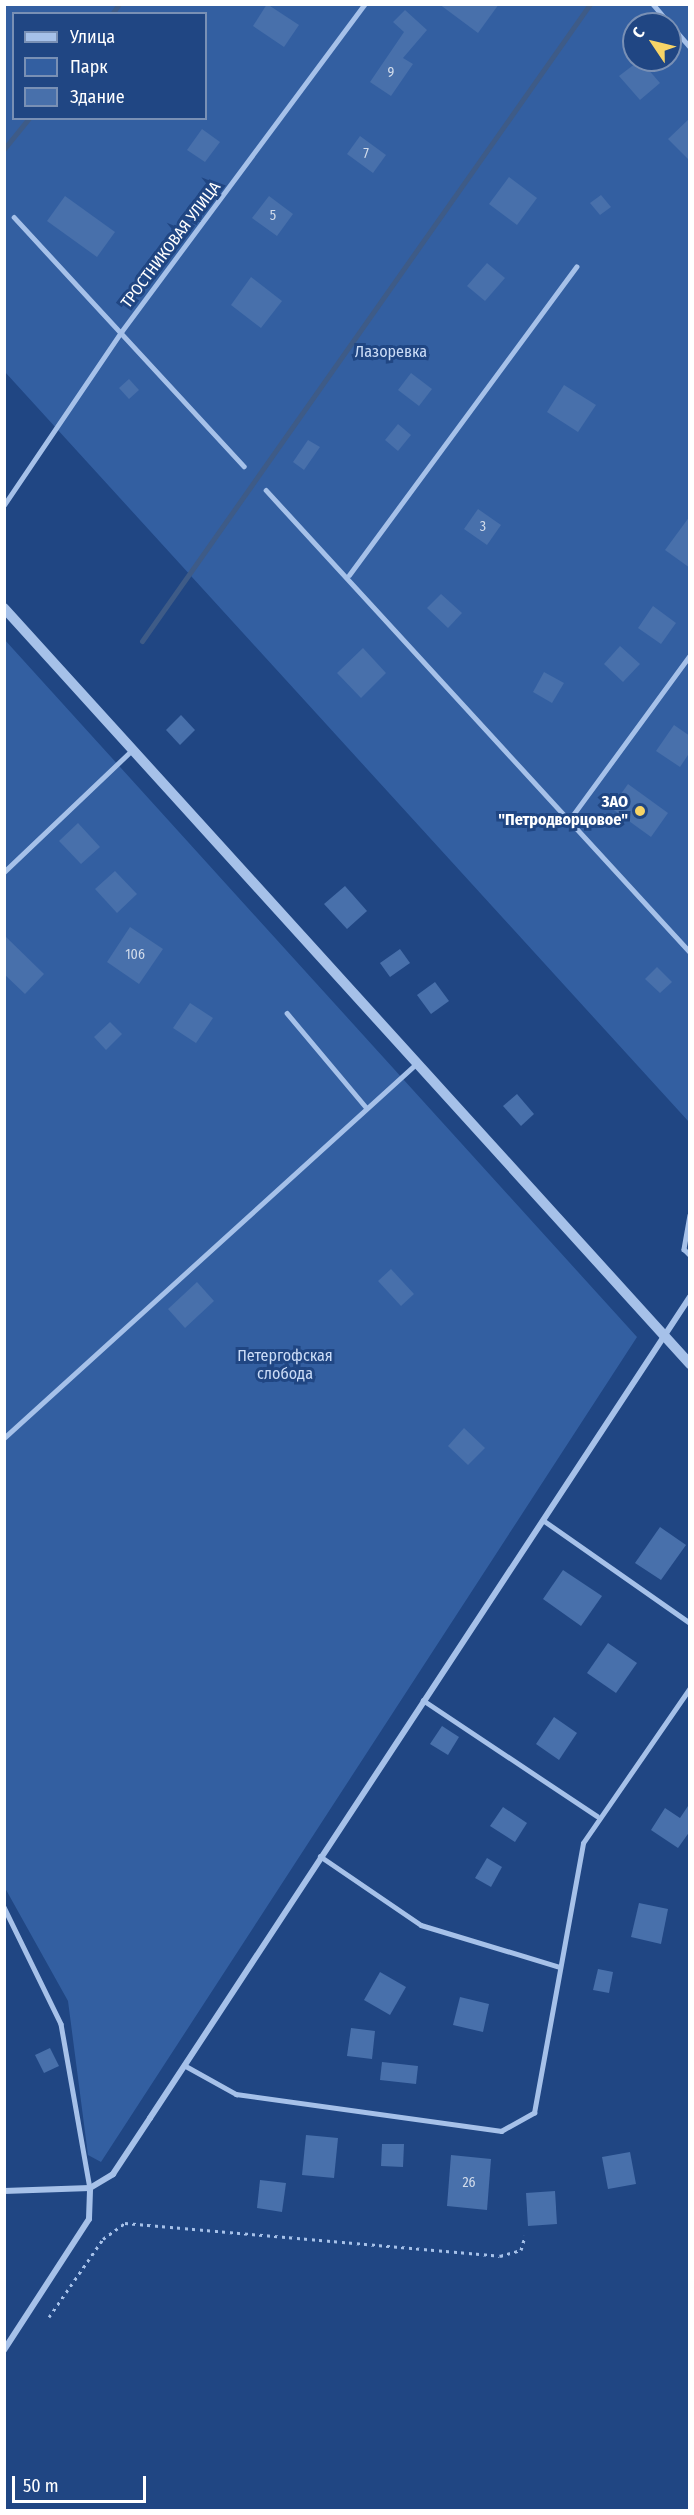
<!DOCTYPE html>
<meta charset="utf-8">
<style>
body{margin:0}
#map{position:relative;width:694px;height:2515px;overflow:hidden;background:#204683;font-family:"Fira Sans Condensed",sans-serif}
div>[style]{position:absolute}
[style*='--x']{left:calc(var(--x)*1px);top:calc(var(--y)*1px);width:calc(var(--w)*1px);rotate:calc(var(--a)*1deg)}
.green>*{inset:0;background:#335fa1}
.stream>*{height:5px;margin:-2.5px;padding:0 2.5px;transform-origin:2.5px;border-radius:2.5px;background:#3e5b87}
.building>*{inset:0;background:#4870ab}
.path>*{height:3px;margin-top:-1.5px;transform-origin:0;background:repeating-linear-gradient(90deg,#a6c1e9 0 3px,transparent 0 7.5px)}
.service>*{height:4.5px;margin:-2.25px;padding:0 2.25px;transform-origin:2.25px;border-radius:2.25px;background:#a6c1e9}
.minor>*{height:6px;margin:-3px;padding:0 3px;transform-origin:3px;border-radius:3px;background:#a6c1e9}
.tertiary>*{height:10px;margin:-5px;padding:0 5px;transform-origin:5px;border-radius:5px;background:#a6c1e9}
.dots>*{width:16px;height:16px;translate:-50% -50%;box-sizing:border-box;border:3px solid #204683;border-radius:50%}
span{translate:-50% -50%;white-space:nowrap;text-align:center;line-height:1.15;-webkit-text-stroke:6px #204683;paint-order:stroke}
.number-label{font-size:14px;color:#d1dbea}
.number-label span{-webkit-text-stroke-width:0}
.street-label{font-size:16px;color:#fff}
.park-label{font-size:16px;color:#cbdcf7}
.poi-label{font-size:16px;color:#fff;font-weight:700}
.right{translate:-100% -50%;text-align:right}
.frame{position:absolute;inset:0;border:6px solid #fff;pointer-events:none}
.legend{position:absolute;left:12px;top:12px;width:195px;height:108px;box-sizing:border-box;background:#204683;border:2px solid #7990b5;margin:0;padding:8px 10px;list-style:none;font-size:18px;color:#fff}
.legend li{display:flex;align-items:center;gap:12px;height:30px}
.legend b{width:30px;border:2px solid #7990b5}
.north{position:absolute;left:622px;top:12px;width:60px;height:60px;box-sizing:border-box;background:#204683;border:2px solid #7990b5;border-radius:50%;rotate:305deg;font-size:16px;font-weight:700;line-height:24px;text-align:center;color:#fff}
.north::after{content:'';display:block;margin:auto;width:21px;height:27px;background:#f7d467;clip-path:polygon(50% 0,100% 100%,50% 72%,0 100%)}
.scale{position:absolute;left:12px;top:2476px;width:134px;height:27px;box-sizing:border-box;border:3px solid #fff;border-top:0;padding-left:8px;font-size:18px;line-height:21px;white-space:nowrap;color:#fff;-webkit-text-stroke:4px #204683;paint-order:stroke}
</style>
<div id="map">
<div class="green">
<i style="clip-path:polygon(evenodd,5px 5px,689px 5px,689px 1122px,5px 372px,5px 5px,14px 14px,206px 14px,206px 118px,14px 118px,14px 14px,5px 5px,634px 24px,670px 24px,670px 60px,634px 60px,634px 24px)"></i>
<i style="clip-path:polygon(4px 639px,637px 1337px,101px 2162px,88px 2155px,68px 2001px,5px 1888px)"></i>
</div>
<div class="stream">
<i style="--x:112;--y:14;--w:12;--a:-55"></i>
<i style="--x:4;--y:149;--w:40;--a:-51"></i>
<i style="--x:142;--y:641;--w:779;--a:-54.88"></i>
</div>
<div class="building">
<i style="clip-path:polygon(267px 4px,299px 25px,284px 47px,253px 26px)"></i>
<i style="clip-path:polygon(439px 4px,499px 4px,478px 33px)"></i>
<i style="clip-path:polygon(405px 10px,427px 30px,403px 58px,413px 64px,391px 96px,370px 82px,404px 32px,393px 22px)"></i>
<i style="clip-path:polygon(640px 60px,660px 83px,640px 100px,619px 76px)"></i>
<i style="clip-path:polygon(690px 118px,690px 161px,668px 139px)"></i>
<i style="clip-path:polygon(202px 129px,220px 142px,205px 162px,187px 150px)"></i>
<i style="clip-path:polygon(360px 136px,386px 155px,373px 173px,347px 154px)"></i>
<i style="clip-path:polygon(509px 177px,537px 198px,517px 225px,489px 204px)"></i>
<i style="clip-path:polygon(601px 195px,611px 207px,600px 215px,590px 203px)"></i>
<i style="clip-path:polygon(65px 196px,115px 232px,97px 257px,47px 221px)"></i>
<i style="clip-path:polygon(269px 196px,293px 214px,277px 236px,252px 218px)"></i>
<i style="clip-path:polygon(487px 263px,505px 278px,485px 301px,467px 286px)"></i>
<i style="clip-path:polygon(251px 277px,282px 301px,261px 328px,231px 305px)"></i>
<i style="clip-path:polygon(411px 373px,432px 389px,419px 406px,398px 390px)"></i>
<i style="clip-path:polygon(129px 379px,139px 390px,129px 399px,119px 388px)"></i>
<i style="clip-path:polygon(564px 385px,596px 405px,578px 432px,547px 412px)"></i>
<i style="clip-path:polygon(398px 424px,411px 435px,398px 451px,385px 440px)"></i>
<i style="clip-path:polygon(308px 440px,320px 447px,304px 470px,293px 462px)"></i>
<i style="clip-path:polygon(478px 509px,501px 525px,487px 545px,464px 529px)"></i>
<i style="clip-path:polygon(690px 516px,690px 568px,665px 550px)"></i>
<i style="clip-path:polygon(441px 594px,462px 613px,448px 628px,427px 608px)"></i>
<i style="clip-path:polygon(653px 606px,676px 623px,661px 644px,638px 628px)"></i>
<i style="clip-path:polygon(620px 646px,640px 664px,623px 682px,604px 664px)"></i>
<i style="clip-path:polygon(363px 648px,386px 673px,361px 698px,337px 673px)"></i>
<i style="clip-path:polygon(544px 672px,564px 683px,552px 703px,533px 692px)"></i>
<i style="clip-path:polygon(181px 715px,195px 730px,180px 745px,166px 730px)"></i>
<i style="clip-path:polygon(674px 725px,690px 736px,690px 752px,680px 767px,656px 751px)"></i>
<i style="clip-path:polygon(628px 784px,668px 813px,651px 837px,611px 808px)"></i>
<i style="clip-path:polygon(78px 823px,100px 847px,81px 864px,59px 841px)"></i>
<i style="clip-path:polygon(115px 871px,137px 894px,117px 913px,95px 889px)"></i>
<i style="clip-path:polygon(345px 886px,367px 911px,347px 929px,324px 904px)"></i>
<i style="clip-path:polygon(130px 927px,163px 949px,139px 984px,107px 962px)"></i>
<i style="clip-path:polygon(4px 935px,44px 974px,25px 994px,4px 974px)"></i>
<i style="clip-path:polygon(400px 949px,410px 963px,390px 977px,380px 963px)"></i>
<i style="clip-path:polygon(657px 967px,672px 982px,660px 993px,645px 979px)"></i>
<i style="clip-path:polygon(435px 982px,449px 1001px,431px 1014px,417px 995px)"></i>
<i style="clip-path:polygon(190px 1003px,213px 1018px,196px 1043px,173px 1028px)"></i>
<i style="clip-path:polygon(110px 1022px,122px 1034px,106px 1050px,94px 1037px)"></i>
<i style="clip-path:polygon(517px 1094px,534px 1114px,521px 1126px,503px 1106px)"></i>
<i style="clip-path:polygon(391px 1269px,414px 1294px,401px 1306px,378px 1281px)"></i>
<i style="clip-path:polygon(197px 1282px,214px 1301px,185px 1328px,168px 1309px)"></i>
<i style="clip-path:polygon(464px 1428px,485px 1448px,468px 1465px,448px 1446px)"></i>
<i style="clip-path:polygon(660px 1527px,686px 1545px,661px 1580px,635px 1563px)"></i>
<i style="clip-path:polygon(563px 1570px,602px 1596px,581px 1626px,543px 1599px)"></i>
<i style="clip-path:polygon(608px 1643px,637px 1663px,616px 1693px,587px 1673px)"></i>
<i style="clip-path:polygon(554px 1717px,577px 1733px,559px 1760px,536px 1744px)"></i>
<i style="clip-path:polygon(442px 1726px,459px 1737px,448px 1755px,430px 1744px)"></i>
<i style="clip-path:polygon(690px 1803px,690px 1831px,678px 1848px,651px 1830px,665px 1808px,680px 1818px)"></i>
<i style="clip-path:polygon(503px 1807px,527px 1823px,515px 1842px,490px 1826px)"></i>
<i style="clip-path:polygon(487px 1858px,502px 1867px,491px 1887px,475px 1878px)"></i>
<i style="clip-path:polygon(639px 1903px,668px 1909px,661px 1944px,631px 1937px)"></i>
<i style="clip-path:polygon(598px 1969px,613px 1972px,609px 1993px,593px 1990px)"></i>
<i style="clip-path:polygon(380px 1972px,406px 1987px,390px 2015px,364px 2000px)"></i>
<i style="clip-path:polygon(460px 1997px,489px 2004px,483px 2032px,453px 2025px)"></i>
<i style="clip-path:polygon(351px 2028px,375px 2031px,372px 2059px,347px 2056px)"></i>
<i style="clip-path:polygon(50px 2048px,59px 2066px,44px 2073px,35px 2055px)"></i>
<i style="clip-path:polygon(382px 2062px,418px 2066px,416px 2084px,380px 2080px)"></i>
<i style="clip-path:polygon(306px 2135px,338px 2138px,334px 2178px,302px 2175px)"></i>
<i style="clip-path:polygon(382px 2144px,404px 2144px,403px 2167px,381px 2166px)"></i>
<i style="clip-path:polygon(630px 2152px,636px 2184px,608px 2189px,602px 2157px)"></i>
<i style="clip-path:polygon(451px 2155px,491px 2159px,487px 2210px,447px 2206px)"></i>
<i style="clip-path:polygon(260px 2180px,286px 2183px,282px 2212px,257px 2208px)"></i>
<i style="clip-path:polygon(555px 2191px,557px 2224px,528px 2226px,526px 2193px)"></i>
</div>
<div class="path">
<i style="--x:49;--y:2317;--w:95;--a:-55.3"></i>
<i style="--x:103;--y:2239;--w:27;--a:-36"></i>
<i style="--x:125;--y:2223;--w:376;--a:5"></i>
<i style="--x:500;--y:2256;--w:22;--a:-16"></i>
<i style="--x:521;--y:2250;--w:15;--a:-74"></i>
</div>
<div class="service">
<i style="--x:653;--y:4;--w:26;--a:50"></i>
<i style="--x:670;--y:24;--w:30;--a:49"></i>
<i style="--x:14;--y:217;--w:339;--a:47.3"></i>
<i style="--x:266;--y:490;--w:627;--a:47.46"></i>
<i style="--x:4;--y:505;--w:209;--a:-55.9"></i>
<i style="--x:121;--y:332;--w:409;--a:-53.4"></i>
<i style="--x:349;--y:575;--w:383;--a:-53.6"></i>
<i style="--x:570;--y:819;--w:203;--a:-53.8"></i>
<i style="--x:4;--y:872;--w:177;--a:-43.6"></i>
<i style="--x:287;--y:1013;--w:123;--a:50"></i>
<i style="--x:690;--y:1215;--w:35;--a:100"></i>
<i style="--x:684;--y:1249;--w:8;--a:45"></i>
<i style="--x:4;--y:1438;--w:556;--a:-42.23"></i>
<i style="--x:543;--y:1520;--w:179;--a:35"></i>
<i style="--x:423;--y:1700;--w:209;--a:33.7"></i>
<i style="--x:320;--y:1856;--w:122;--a:34.3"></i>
<i style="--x:421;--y:1925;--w:145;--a:16.8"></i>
<i style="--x:4;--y:1907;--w:130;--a:64"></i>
<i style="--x:61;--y:2024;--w:167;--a:80"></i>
<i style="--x:184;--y:2065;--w:60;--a:29.1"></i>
<i style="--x:236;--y:2094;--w:268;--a:7.9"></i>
<i style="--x:501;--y:2131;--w:38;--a:-29"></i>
<i style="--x:534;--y:2113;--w:274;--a:-79.7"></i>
<i style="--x:583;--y:1843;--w:188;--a:-55.4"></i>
</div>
<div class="minor">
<i style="--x:4;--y:2191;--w:86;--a:-2"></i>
<i style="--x:4;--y:2350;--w:156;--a:-57"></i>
<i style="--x:89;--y:2219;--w:31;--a:-88"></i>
<i style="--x:90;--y:2188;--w:27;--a:-31"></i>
<i style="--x:113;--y:2174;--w:67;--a:-56.5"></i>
<i style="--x:150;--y:2118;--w:983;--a:-56.67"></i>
</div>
<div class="tertiary">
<i style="--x:4;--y:608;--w:1021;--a:47.78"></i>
</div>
<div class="dots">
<i style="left:640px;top:811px;background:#f7d467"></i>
</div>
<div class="number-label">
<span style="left:391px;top:73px">9</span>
<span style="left:366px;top:154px">7</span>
<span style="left:273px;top:216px">5</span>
<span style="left:483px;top:527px">3</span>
<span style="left:135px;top:955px">106</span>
<span style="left:469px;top:2183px">26</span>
</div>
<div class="street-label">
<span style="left:171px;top:245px;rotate:-53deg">ТРОСТНИКОВАЯ УЛИЦА</span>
</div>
<div class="park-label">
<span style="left:391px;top:352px">Лазоревка</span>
<span style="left:285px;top:1365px">Петергофская<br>слобода</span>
</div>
<div class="poi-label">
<span class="right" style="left:628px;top:811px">ЗАО<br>"Петродворцовое"</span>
</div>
<div class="frame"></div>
<ul class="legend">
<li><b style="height:8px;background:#a6c1e9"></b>Улица</li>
<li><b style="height:16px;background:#335fa1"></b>Парк</li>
<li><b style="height:16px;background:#4870ab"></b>Здание</li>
</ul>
<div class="north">С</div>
<div class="scale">50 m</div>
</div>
